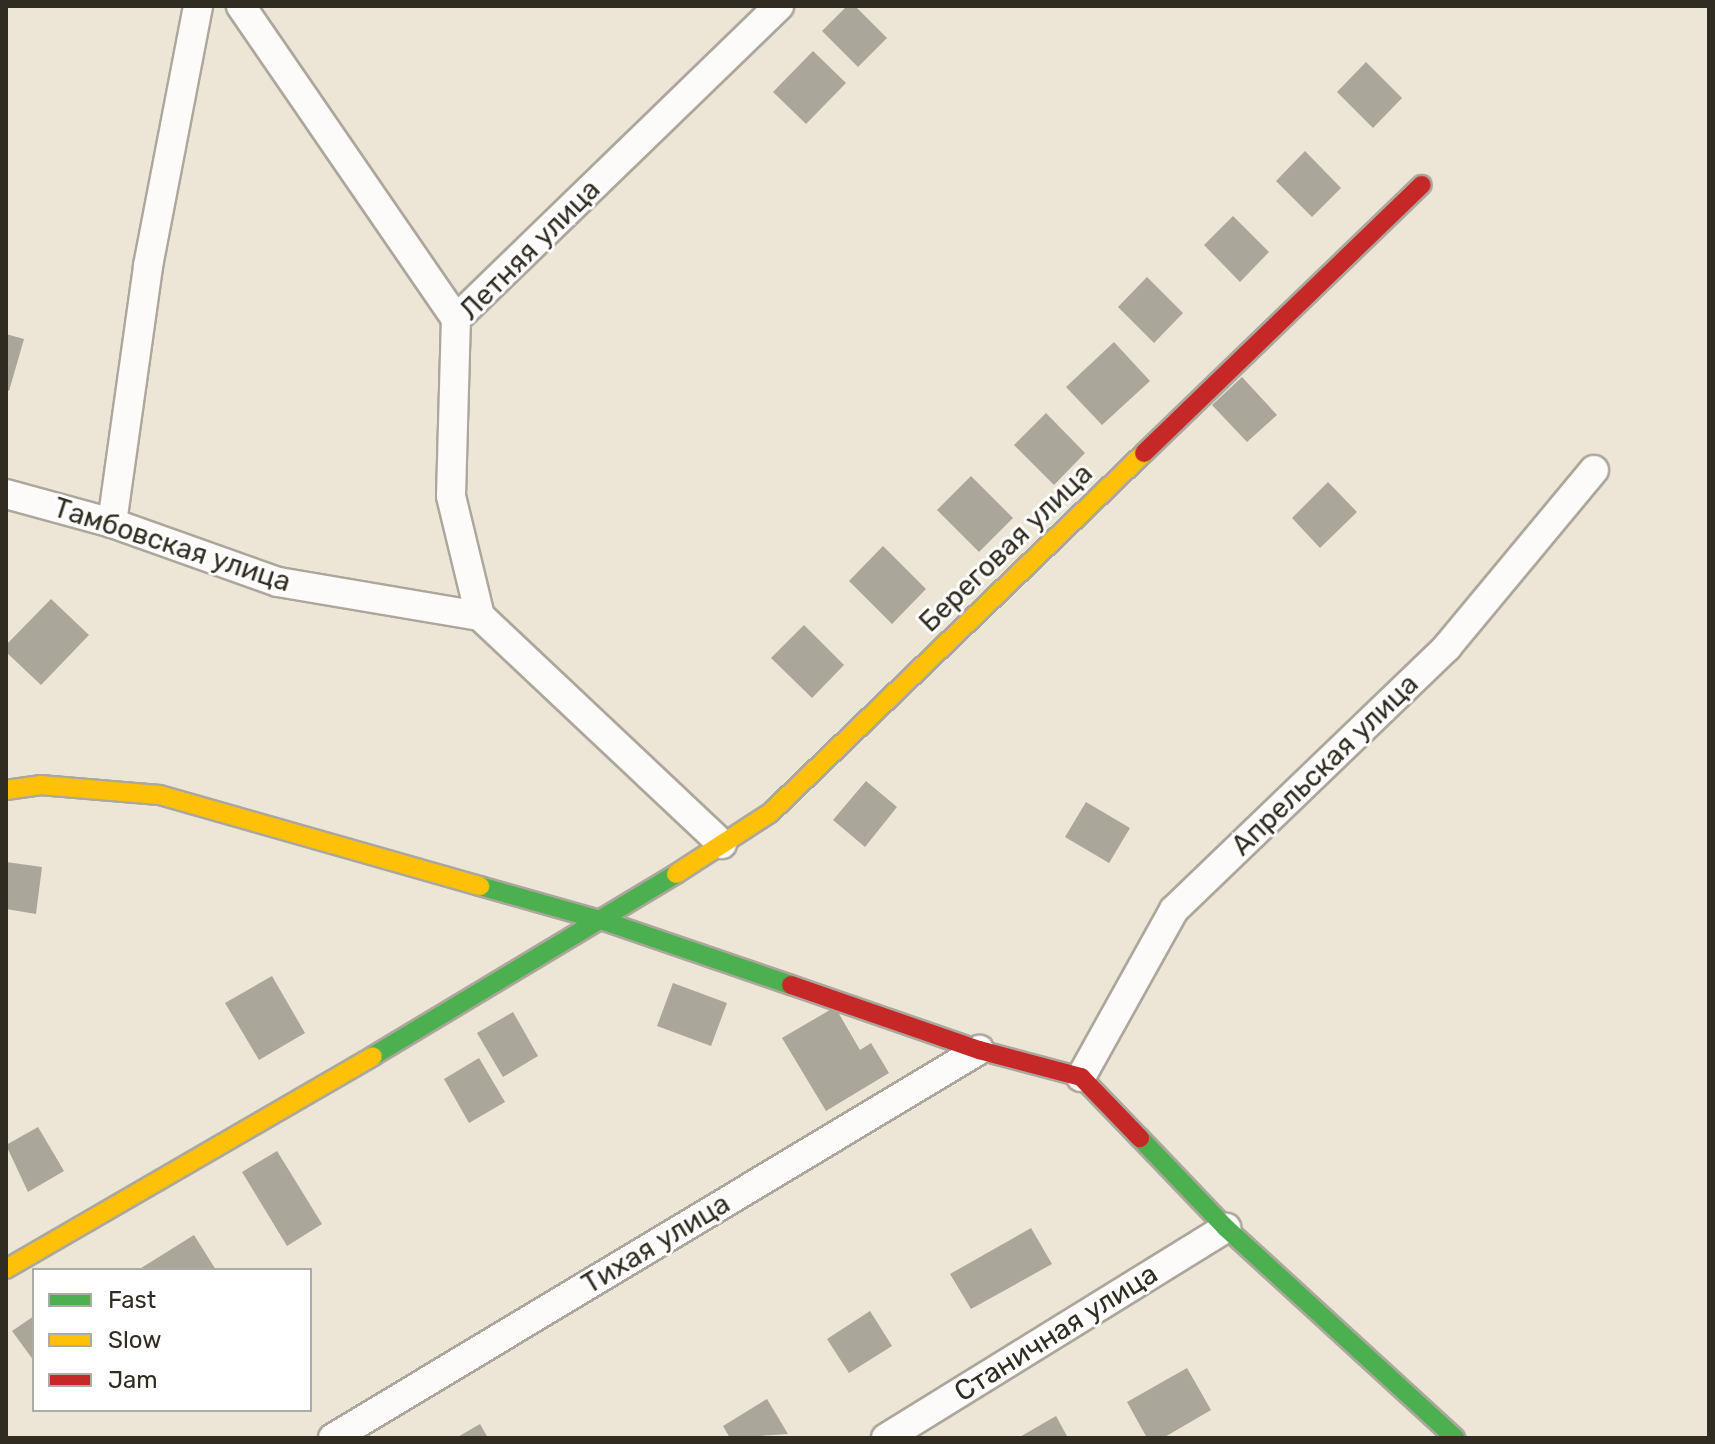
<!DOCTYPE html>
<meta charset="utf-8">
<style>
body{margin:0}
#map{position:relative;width:1715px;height:1444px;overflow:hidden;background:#ece6d6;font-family:Rubik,sans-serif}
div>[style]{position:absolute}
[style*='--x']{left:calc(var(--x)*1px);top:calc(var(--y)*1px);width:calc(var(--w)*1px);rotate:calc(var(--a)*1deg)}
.building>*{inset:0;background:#aba69a}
.roads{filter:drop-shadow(2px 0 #aca79c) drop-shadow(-2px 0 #aca79c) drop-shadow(0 2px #aca79c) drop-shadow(0 -2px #aca79c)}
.street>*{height:28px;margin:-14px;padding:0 14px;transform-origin:14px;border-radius:14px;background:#fcfbf9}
.fast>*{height:18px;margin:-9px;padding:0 9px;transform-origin:9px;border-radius:9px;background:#4caf50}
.slow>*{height:18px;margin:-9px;padding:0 9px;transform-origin:9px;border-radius:9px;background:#ffc107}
.jam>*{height:18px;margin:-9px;padding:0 9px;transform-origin:9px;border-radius:9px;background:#c62828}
span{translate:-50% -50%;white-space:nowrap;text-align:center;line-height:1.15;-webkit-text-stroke:6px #fff;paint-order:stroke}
.street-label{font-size:28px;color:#312c21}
.frame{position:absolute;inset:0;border:8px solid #312c21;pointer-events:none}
.legend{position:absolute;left:32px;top:1268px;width:280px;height:144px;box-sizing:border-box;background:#fff;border:2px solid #adaba6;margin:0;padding:10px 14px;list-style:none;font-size:24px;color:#312c21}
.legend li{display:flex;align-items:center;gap:16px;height:40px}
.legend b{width:40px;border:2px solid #adaba6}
</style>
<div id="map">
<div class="building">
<i style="clip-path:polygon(847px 6px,855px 6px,887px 38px,858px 67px,822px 31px)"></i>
<i style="clip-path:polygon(813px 51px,846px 83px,806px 124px,773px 92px)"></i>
<i style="clip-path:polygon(1366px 62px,1402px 98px,1373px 128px,1337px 92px)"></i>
<i style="clip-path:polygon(1305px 151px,1341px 188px,1312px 217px,1276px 181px)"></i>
<i style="clip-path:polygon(1233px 216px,1269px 252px,1240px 282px,1204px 245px)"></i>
<i style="clip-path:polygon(1147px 277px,1183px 313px,1154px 343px,1118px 307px)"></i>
<i style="clip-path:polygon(6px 334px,24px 339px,9px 391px,6px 390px)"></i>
<i style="clip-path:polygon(1114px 342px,1150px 381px,1102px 425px,1066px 387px)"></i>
<i style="clip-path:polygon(1242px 377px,1277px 415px,1247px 442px,1212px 405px)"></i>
<i style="clip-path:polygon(1046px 413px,1085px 453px,1054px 485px,1014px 445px)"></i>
<i style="clip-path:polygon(971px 476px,1013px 518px,979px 552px,937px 510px)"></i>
<i style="clip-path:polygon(1328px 482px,1357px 512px,1320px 548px,1292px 518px)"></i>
<i style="clip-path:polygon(883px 546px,926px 589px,892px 624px,849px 581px)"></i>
<i style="clip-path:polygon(51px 599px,89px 635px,41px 685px,6px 652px,6px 645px)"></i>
<i style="clip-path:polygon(804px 625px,844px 665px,812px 698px,771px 658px)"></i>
<i style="clip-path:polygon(866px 781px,897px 807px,865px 847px,833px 820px)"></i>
<i style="clip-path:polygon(1086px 802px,1130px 828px,1109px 863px,1065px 837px)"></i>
<i style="clip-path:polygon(6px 862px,42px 867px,36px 914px,6px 909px)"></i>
<i style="clip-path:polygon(272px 976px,305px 1033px,259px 1060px,225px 1003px)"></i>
<i style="clip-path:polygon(673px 983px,727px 1003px,711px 1046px,657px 1026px)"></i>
<i style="clip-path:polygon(835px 1007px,860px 1050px,871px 1043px,889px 1073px,826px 1111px,782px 1038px)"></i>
<i style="clip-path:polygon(513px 1012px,538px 1056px,503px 1077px,477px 1033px)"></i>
<i style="clip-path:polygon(479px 1058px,505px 1102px,469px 1123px,444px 1079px)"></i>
<i style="clip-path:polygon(38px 1127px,64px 1171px,28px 1192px,6px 1145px)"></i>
<i style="clip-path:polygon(277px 1151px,322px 1224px,287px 1246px,242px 1172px)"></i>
<i style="clip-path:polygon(1031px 1228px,1052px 1264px,971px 1309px,950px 1274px)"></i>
<i style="clip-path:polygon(194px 1235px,216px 1270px,138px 1270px)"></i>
<i style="clip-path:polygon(870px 1311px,892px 1346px,849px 1373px,827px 1339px)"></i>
<i style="clip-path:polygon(34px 1316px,34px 1361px,12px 1331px)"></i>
<i style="clip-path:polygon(1187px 1368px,1211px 1410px,1163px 1438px,1147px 1438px,1127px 1402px)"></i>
<i style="clip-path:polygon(767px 1399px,788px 1434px,730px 1438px,723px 1426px)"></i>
<i style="clip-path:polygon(1056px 1416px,1068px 1438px,1018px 1438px)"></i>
<i style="clip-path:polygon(480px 1424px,488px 1438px,456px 1438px)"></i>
</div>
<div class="roads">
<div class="street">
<i style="--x:241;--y:6;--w:380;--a:55.5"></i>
<i style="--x:6;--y:494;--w:110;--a:15.3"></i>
<i style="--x:112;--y:523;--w:176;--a:19.6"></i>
<i style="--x:278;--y:582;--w:205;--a:9.6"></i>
<i style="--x:112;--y:523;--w:260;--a:-82"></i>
<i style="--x:148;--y:266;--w:265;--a:-79.1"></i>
<i style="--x:722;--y:844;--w:332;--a:-136.7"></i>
<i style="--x:480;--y:616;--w:123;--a:-103.6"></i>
<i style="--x:451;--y:496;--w:177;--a:-88.4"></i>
<i style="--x:456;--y:319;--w:450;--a:-44.1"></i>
<i style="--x:1081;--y:1077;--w:191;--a:-60.9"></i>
<i style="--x:1174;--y:910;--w:379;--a:-43.9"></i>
<i style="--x:1447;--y:647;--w:230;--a:-50.3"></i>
<i style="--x:333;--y:1438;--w:754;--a:-30.99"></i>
<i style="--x:886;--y:1438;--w:400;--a:-31.7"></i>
</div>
<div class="fast">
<i style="--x:480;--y:886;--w:129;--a:15.8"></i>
<i style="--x:604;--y:921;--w:198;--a:18.9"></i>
<i style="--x:373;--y:1056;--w:353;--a:-31"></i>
<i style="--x:1140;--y:1138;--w:124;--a:46.3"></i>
<i style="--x:1226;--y:1228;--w:311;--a:42.5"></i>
</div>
<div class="slow">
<i style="--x:6;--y:790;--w:34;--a:-8"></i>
<i style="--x:40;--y:785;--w:120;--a:4.8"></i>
<i style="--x:160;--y:795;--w:333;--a:15.9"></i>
<i style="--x:676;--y:874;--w:112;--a:-33"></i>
<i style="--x:770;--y:813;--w:519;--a:-43.91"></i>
<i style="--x:6;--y:1269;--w:424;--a:-30.1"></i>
</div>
<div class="jam">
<i style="--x:1144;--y:453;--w:386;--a:-44"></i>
<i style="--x:791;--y:985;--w:199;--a:19.1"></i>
<i style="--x:979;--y:1050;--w:106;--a:14.8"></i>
<i style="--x:1081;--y:1077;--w:85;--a:46"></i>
</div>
</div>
<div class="street-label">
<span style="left:530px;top:250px;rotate:-45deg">Летняя улица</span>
<span style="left:172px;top:545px;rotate:18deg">Тамбовская улица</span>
<span style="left:1006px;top:548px;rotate:-44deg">Береговая улица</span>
<span style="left:1325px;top:765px;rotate:-44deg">Апрельская улица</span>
<span style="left:656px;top:1244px;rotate:-31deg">Тихая улица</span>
<span style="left:1056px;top:1333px;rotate:-32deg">Станичная улица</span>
</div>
<div class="frame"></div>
<ul class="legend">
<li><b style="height:10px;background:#4caf50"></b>Fast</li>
<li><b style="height:10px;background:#ffc107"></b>Slow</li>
<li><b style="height:10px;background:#c62828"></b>Jam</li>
</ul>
</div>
